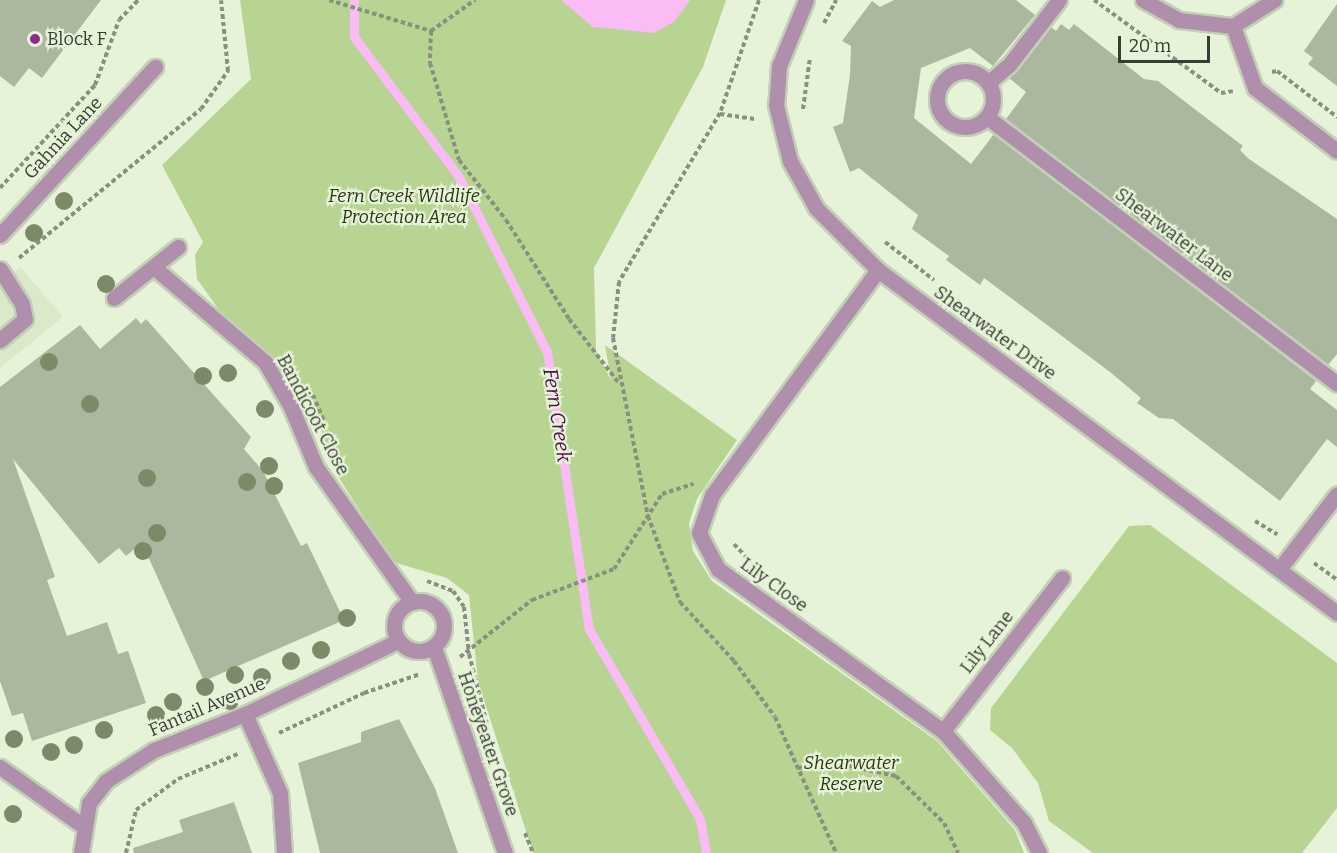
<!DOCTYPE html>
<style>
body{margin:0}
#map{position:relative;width:1337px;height:853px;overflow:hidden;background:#e7f3d9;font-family:Bitter,serif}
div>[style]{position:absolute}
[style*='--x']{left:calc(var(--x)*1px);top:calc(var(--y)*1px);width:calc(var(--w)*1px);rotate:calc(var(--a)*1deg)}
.built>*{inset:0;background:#dbe9c9}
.green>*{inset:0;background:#b8d492}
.water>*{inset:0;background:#f9bcf5}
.stream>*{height:9px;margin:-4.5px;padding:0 4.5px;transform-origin:4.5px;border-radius:4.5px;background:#f9bcf5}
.building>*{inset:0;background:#acb79f}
.path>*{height:4px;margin-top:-2px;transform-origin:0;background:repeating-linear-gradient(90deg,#88907e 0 4.5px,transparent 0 7.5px)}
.roads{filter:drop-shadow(2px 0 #c4ceb8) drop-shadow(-2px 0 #c4ceb8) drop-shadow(0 2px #c4ceb8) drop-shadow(0 -2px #c4ceb8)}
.minor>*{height:15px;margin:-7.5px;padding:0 7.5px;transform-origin:7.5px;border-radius:7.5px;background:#af8fac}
.minor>.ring{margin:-7.5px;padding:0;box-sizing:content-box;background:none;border:15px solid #af8fac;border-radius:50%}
.trees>*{width:18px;height:18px;margin:-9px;border-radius:50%;background:#7d8a6a}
.dots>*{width:16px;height:16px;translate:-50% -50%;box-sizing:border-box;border:3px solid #e7f3d9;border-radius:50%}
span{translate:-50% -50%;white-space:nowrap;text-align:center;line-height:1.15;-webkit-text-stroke:4.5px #e7f3d9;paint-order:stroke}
.poi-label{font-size:18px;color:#383c32}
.left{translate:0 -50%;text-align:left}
.street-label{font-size:18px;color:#383c32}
.park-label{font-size:18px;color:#27350f;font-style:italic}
.water-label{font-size:20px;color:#4f0d4e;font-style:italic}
.scale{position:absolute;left:1118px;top:36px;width:92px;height:27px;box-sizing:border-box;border:3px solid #383c32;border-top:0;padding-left:8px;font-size:18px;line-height:21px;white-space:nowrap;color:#383c32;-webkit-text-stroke:4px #e7f3d9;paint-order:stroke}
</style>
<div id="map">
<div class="built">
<i style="clip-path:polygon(20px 267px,63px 317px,0 368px,0 283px)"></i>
</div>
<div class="green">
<i style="clip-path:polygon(240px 0,726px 0,703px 67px,594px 268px,596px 351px,611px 380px,605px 345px,737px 440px,697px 499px,689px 523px,693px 551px,712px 581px,937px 741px,1015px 830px,1024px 853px,533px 853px,478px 681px,469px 595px,447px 578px,393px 562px,337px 475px,315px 413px,290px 371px,229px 324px,197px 279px,195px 255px,203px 242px,162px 165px,251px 79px)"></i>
<i style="clip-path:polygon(1150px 525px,1337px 663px,1337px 808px,1302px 853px,1093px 853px,1049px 821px,1038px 783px,1012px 748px,990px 730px,991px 708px,1129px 526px)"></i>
</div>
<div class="water">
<i style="clip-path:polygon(561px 0,690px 0,674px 22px,654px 33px,593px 27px)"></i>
</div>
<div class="stream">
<i style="--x:354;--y:0;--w:37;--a:90"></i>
<i style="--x:354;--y:37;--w:175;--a:53.1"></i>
<i style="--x:459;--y:177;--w:196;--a:63.3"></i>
<i style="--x:547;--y:352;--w:280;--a:81.4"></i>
<i style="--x:589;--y:629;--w:220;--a:59.7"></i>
<i style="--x:700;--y:819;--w:35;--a:80"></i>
</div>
<div class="building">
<i style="clip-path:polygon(0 0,101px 0,42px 78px,29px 68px,14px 87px,0 76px)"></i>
<i style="clip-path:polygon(894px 0,1016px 0,1035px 15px,993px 66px,970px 48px,921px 68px,914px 118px,971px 164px,994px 134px,1316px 381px,1310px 389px,1337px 410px,1337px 447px,1327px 439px,1280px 501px,1173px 419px,1159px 418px,1137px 403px,1141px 398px,1110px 372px,984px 278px,980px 285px,946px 260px,949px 256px,912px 229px,918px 215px,859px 168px,850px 172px,833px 127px,843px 123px,850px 75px,851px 46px,842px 41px,872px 1px,880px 7px)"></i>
<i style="clip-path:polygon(1337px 4px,1337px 86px,1308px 64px,1313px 58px,1304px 51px)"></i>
<i style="clip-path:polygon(1061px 24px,1069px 30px,1074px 24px,1144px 79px,1158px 81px,1243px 146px,1240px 150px,1249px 159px,1337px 219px,1337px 354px,1328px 365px,1006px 119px,1026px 92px,1009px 78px,1051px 27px,1056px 31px)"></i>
<i style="clip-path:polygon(136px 318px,141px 324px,146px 319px,251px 437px,244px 449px,263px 471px,301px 546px,307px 543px,344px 620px,204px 681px,142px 543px,126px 556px,119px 548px,99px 564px,13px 459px,55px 577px,47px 580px,67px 636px,107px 622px,118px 654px,128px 651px,146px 703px,32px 741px,23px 713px,12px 716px,0 681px,0 387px,80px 325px,100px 349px)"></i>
<i style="clip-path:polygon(399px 719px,435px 788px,458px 853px,320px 853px,298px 763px,361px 742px,361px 732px)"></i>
<i style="clip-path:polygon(234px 802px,252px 853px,134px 853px,133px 848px,183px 832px,179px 820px)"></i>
</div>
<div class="path">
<i style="--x:329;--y:0;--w:107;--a:16.9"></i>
<i style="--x:431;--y:31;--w:54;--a:-35.2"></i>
<i style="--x:759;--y:0;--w:120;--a:109"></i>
<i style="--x:720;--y:113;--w:197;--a:120.9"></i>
<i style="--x:619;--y:282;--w:56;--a:96.1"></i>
<i style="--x:613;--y:338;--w:181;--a:78.9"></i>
<i style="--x:648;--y:516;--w:92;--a:69.6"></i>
<i style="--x:680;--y:602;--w:80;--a:47.5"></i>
<i style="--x:734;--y:661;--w:69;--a:53.8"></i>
<i style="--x:775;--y:717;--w:149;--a:65.8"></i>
<i style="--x:1094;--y:0;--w:157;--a:36.2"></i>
<i style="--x:1221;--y:93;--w:12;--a:-9"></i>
<i style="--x:824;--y:23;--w:26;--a:-62"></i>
<i style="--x:431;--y:31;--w:32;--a:92"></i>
<i style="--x:430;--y:63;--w:101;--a:73.4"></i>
<i style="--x:459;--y:160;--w:76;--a:51.9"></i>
<i style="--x:506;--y:220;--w:117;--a:57.5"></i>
<i style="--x:569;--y:319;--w:80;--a:52.1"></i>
<i style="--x:1272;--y:72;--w:5;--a:-11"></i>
<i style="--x:1277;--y:71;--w:76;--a:37.5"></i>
<i style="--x:803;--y:109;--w:52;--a:-82.3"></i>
<i style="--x:720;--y:114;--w:37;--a:8"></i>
<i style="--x:0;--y:188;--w:140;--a:-47.3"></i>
<i style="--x:95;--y:85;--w:69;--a:-69.7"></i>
<i style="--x:119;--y:20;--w:28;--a:-46"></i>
<i style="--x:885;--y:242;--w:62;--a:37.8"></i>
<i style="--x:19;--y:258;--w:235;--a:-39.3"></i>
<i style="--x:201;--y:109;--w:47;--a:-54.6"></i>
<i style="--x:228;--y:71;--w:71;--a:-95.6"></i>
<i style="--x:313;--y:395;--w:28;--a:67"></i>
<i style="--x:1255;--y:521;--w:26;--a:31"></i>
<i style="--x:734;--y:544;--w:22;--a:47"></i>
<i style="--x:1314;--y:563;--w:29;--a:36"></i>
<i style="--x:427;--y:581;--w:28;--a:21"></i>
<i style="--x:453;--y:591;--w:19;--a:55"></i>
<i style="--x:464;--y:607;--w:47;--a:83.9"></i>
<i style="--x:469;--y:654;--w:72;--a:75.6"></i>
<i style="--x:460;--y:657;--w:92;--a:-38.4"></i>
<i style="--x:532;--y:600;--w:88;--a:-20.7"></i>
<i style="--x:614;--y:569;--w:89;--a:-57.4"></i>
<i style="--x:662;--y:494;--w:33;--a:-18"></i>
<i style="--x:279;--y:733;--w:94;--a:-25.2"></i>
<i style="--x:364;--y:693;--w:59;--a:-18.7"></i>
<i style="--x:798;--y:768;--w:42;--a:-5.4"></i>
<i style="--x:840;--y:764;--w:57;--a:12.1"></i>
<i style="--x:896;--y:776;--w:67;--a:44.4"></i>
<i style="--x:944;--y:823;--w:33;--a:65"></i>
<i style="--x:525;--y:833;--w:22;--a:68"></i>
<i style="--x:126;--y:853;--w:44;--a:-76.9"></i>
<i style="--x:136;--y:810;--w:52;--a:-36.4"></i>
<i style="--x:178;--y:779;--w:67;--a:-22.8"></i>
</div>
<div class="roads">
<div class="minor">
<i style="--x:806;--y:0;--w:71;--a:112.2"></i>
<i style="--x:779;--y:66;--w:39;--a:94"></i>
<i style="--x:776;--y:105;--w:58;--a:76"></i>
<i style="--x:790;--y:161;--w:54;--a:61"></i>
<i style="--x:816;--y:208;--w:88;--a:45"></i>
<i style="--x:878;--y:270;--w:573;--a:36.77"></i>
<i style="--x:1143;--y:0;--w:41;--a:29.1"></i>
<i style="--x:1179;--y:20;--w:54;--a:6.3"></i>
<i style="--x:1233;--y:26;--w:49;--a:-32.4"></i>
<i style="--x:1233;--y:26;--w:66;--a:70.5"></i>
<i style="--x:1255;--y:88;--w:103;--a:37.5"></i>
<i class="ring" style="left:937px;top:71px;width:41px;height:41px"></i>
<i style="--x:988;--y:83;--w:28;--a:-41"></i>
<i style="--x:1009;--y:65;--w:82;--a:-52.4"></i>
<i style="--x:987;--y:117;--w:440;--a:37.3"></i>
<i style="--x:0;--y:235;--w:229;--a:-47.3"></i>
<i style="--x:0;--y:269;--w:41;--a:57.8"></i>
<i style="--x:22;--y:304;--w:15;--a:79"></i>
<i style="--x:25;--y:319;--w:33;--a:140"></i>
<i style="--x:156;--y:269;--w:143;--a:40.5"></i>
<i style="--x:265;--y:362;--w:52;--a:60"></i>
<i style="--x:291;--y:407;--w:65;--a:67.4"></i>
<i style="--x:316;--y:467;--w:166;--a:54.6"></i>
<i style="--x:878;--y:270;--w:280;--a:126.4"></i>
<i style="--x:712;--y:495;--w:40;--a:108.9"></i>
<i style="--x:699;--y:533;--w:41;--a:62.2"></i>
<i style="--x:718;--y:569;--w:277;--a:35.8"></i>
<i style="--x:943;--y:731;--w:123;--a:48.6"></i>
<i style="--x:1024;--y:823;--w:34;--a:63"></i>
<i style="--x:114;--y:298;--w:82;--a:-38.6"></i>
<i style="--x:1280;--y:568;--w:93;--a:-52.4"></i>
<i class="ring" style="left:394px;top:601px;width:35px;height:35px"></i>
<i style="--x:434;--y:647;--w:218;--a:71"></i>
<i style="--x:245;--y:714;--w:86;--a:66.1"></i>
<i style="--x:280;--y:793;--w:60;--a:86.2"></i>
<i style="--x:943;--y:731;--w:194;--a:-52.1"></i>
<i style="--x:0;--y:767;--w:102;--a:35.4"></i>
<i style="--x:81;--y:853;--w:51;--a:-80.9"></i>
<i style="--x:89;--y:803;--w:28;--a:-52"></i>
<i style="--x:106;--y:781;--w:57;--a:-32.9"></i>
<i style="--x:154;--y:750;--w:98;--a:-21.6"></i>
<i style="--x:245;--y:714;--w:170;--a:-25.5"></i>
</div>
</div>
<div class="trees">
<i style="left:64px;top:201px"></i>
<i style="left:34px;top:233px"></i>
<i style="left:106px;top:284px"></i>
<i style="left:49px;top:362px"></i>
<i style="left:228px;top:373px"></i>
<i style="left:203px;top:376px"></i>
<i style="left:90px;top:404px"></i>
<i style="left:265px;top:409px"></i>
<i style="left:269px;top:466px"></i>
<i style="left:147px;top:478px"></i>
<i style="left:247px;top:482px"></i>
<i style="left:274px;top:486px"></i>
<i style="left:157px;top:533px"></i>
<i style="left:143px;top:551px"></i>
<i style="left:347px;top:618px"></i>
<i style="left:321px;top:650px"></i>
<i style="left:291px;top:661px"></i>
<i style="left:235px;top:675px"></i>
<i style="left:262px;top:677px"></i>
<i style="left:205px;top:687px"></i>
<i style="left:230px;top:701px"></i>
<i style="left:173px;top:702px"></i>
<i style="left:156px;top:715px"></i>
<i style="left:104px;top:730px"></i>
<i style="left:14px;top:739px"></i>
<i style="left:74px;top:745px"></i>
<i style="left:51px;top:752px"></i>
<i style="left:13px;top:814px"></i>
</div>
<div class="dots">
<i style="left:35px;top:39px;background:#912a8f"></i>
</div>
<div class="poi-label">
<span class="left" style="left:47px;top:39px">Block F</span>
</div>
<div class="street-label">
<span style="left:63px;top:138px;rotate:-47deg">Gahnia Lane</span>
<span style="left:1174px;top:235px;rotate:37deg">Shearwater Lane</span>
<span style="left:995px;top:333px;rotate:36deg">Shearwater Drive</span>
<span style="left:313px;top:415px;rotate:62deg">Bandicoot Close</span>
<span style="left:774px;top:585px;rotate:36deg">Lily Close</span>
<span style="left:987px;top:642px;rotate:-52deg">Lily Lane</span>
<span style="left:207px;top:707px;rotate:-23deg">Fantail Avenue</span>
<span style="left:488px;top:744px;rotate:71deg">Honeyeater Grove</span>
</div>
<div class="park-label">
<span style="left:404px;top:207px">Fern Creek Wildlife<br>Protection Area</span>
<span style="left:851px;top:774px">Shearwater<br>Reserve</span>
</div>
<div class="water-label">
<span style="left:557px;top:415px;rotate:81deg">Fern Creek</span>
</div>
<div class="scale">20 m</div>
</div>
